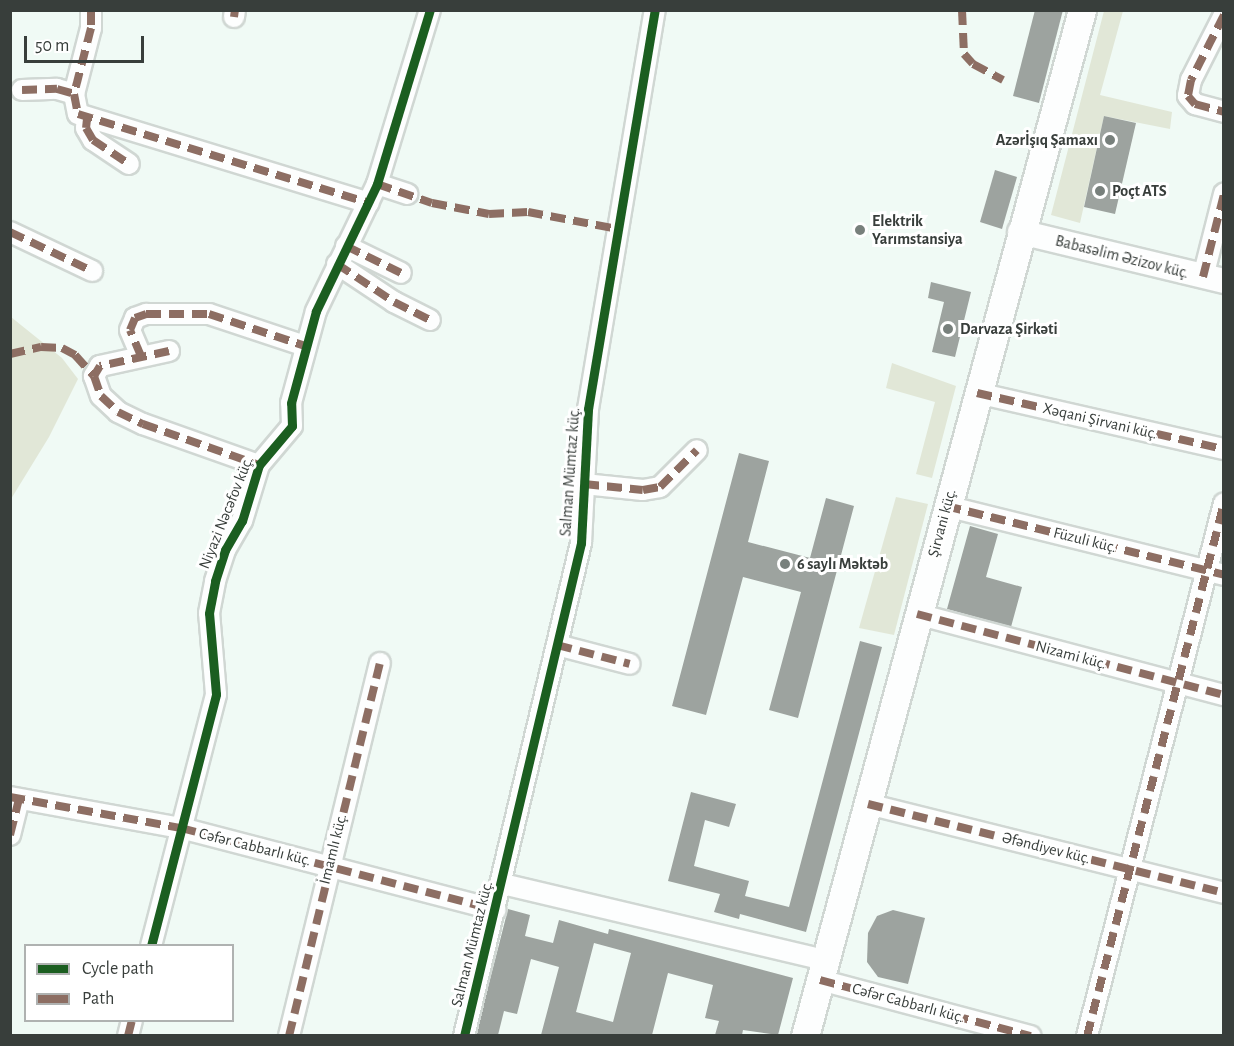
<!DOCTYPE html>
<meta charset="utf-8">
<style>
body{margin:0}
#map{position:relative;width:1234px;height:1046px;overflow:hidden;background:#f0faf5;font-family:"Alegreya Sans",sans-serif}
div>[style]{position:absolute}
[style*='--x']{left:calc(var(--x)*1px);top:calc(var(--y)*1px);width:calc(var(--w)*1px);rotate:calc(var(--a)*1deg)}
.green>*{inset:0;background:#e1e7d7}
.building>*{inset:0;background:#9da39f}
.roads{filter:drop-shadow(2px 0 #d0d7d3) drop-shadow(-2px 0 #d0d7d3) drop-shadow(0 2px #d0d7d3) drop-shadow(0 -2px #d0d7d3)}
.minor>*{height:20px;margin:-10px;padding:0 10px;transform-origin:10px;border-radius:10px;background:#fdfefe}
.tertiary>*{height:24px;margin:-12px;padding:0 12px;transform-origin:12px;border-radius:12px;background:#fdfefe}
.secondary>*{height:27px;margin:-13.5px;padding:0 13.5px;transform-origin:13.5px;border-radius:13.5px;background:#fdfefe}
.quiet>*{height:8px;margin-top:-4px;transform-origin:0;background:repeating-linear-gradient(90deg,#8d6e63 0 15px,transparent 0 23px)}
.cycleway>*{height:9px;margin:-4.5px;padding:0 4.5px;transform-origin:4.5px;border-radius:4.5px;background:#1b5e20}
.dots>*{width:16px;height:16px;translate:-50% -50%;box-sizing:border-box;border:3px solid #fff;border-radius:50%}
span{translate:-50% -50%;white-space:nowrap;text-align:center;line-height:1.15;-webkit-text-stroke:6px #fff;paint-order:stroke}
.poi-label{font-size:16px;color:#383e3b;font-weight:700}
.right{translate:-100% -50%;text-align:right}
.left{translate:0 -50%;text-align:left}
.street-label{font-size:16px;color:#383e3b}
.frame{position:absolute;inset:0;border:12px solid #383e3b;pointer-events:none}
.legend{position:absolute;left:24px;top:944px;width:210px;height:78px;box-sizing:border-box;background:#fff;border:2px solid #afb2b1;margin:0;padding:8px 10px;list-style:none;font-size:18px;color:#383e3b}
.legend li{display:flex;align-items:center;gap:12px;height:30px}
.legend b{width:30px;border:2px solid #afb2b1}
.scale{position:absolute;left:24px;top:36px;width:120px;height:27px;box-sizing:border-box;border:3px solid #383e3b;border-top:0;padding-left:8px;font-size:18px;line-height:21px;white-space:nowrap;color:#383e3b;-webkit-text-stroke:4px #fff;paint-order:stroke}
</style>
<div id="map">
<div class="green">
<i style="clip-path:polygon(1104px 11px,1123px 11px,1100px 95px,1172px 112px,1170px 129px,1104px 116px,1080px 223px,1051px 215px)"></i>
<i style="clip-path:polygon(11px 317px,62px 358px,78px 379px,49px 437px,11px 499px)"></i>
<i style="clip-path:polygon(892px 363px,956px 386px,932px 478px,916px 474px,935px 402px,886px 388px)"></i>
<i style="clip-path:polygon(896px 497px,928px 504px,894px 635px,859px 628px)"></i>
</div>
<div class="building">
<i style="clip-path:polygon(1035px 10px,1063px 10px,1039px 103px,1013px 96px)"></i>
<i style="clip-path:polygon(1104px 116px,1136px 123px,1115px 214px,1084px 207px)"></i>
<i style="clip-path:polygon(995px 170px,1017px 177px,1002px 229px,980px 222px)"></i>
<i style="clip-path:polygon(931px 282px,971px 292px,955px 357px,932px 352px,944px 302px,928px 298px)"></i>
<i style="clip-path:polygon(739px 453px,769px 461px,748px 542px,810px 558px,826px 498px,854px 506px,798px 718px,769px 710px,801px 592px,743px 577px,706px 715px,672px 706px)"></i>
<i style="clip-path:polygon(970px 526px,998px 534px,986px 577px,1022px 587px,1011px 627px,947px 609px)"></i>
<i style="clip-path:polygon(860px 641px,882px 647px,806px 932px,740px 914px,739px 919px,714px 912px,720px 894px,668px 881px,691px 792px,736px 804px,729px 827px,705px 820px,694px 866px,749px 881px,745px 896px,789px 907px)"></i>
<i style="clip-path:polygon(evenodd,508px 909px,530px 915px,525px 936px,553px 943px,559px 920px,608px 934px,609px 929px,793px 978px,778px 1035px,743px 1030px,742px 1035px,715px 1035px,719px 1021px,705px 1018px,713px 985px,668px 973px,652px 1035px,541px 1035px,559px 967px,531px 959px,517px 1014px,504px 1011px,498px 1035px,476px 1035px,508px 909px,594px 943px,631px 953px,613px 1022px,576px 1012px,594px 943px)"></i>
<i style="clip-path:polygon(893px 910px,925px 918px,908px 984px,878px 977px,867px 962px,868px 933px,877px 916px)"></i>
</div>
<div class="roads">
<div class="minor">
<i style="--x:91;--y:10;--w:18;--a:90"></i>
<i style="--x:91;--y:28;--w:68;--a:104.4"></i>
<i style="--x:74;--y:94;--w:20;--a:79"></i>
<i style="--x:78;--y:114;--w:304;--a:17"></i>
<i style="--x:1224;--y:15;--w:73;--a:116.9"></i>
<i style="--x:1191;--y:80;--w:16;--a:101"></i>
<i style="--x:1188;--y:96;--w:11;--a:49"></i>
<i style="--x:1195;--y:104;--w:30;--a:15"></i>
<i style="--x:234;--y:17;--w:7;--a:-82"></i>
<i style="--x:22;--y:90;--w:35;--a:-2"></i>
<i style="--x:57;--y:89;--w:18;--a:16"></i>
<i style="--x:87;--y:119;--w:9;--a:96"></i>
<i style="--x:86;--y:128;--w:14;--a:60"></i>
<i style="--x:93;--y:140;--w:43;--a:33.7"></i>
<i style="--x:377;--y:184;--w:32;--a:18"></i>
<i style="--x:10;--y:232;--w:91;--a:25.4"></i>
<i style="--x:346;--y:246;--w:61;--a:26.1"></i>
<i style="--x:337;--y:264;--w:69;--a:33.7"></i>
<i style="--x:394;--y:302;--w:40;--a:26.6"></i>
<i style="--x:1203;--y:277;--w:86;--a:-75.8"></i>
<i style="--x:169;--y:351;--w:71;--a:167.7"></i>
<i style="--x:100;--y:366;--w:12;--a:121"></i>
<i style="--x:94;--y:376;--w:21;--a:71"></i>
<i style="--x:101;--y:396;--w:23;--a:43"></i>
<i style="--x:118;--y:412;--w:28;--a:26"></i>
<i style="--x:143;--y:424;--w:123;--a:19.5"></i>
<i style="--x:141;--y:356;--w:28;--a:-113"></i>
<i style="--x:130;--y:330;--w:13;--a:-67"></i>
<i style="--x:135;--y:318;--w:12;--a:-20"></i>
<i style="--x:146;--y:314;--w:63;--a:0"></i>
<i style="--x:209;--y:314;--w:101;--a:18.4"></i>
<i style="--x:977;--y:393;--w:253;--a:12.8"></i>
<i style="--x:584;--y:484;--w:59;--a:5.8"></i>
<i style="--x:643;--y:490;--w:17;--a:-10"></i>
<i style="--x:660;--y:487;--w:52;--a:-45"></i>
<i style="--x:946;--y:506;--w:286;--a:13.9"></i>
<i style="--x:917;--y:614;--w:318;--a:14.8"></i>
<i style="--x:557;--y:645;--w:75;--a:14.6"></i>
<i style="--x:10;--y:797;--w:174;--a:10.3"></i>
<i style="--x:181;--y:828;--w:325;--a:14.6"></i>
<i style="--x:868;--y:804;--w:367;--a:14"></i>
<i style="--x:10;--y:835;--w:37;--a:-76"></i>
<i style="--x:503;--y:884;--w:331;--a:13.3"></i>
<i style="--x:151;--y:946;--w:260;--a:-75.5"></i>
<i style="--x:216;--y:694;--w:81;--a:-94.9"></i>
<i style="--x:209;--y:613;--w:33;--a:-79"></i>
<i style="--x:215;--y:581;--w:33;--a:-72"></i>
<i style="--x:225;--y:550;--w:34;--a:-60"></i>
<i style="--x:242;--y:521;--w:59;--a:-73.1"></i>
<i style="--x:259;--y:465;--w:51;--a:-49.8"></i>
<i style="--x:292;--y:426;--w:23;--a:-92"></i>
<i style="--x:291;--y:403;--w:95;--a:-74.8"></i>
<i style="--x:316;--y:311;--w:141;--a:-64.3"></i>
<i style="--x:377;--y:184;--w:182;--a:-73.1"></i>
<i style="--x:820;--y:980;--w:218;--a:14.9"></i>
<i style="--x:128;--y:1036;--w:16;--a:-76"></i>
<i style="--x:289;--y:1036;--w:384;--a:-76.3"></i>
<i style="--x:464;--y:1036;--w:507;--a:-76.65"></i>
<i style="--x:581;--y:543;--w:134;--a:-87"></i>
<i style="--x:588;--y:409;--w:405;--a:-80.5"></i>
<i style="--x:1087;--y:1036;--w:550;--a:-75.58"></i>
</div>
<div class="tertiary">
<i style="--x:1020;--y:232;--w:210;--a:13.5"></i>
</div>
<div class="secondary">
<i style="--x:805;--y:1036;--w:1063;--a:-74.89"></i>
</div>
</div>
<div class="quiet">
<i style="--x:91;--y:10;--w:18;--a:90"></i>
<i style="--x:91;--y:28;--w:68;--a:104.4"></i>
<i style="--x:74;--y:94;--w:20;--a:79"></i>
<i style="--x:78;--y:114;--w:304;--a:17"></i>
<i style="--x:962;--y:10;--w:44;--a:87.4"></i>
<i style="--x:964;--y:54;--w:13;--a:48"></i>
<i style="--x:973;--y:64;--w:34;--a:28"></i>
<i style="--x:1224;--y:15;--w:73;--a:116.9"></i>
<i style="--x:1191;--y:80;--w:16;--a:101"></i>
<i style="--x:1188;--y:96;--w:11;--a:49"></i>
<i style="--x:1195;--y:104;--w:30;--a:15"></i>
<i style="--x:234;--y:17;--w:7;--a:-82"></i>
<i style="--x:22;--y:90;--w:35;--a:-2"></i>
<i style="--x:57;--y:89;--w:18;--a:16"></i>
<i style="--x:87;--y:119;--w:9;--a:96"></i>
<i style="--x:86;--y:128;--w:14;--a:60"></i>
<i style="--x:93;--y:140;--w:43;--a:33.7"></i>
<i style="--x:377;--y:184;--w:58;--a:19.1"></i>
<i style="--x:432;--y:203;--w:58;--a:10.9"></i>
<i style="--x:489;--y:214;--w:39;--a:-3"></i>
<i style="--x:528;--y:212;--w:92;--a:10.7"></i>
<i style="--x:10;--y:232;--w:91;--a:25.4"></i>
<i style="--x:346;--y:246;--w:61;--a:26.1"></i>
<i style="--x:337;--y:264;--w:69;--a:33.7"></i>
<i style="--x:394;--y:302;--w:40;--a:26.6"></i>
<i style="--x:1203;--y:277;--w:86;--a:-75.8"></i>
<i style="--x:169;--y:351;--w:71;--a:167.7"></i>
<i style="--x:100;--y:366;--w:12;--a:121"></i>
<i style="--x:94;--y:376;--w:21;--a:71"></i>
<i style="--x:101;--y:396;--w:23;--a:43"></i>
<i style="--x:118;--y:412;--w:28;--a:26"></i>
<i style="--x:143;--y:424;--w:123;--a:19.5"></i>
<i style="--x:10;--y:354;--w:32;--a:-13"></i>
<i style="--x:41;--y:347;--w:21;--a:3"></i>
<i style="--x:62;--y:348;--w:15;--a:28"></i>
<i style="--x:75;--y:355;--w:28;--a:48"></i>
<i style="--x:141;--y:356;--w:28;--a:-113"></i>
<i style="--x:130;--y:330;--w:13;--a:-67"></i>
<i style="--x:135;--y:318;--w:12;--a:-20"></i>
<i style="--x:146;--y:314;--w:63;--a:0"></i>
<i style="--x:209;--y:314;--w:101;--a:18.4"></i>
<i style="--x:977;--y:393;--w:253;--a:12.8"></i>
<i style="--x:584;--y:484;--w:59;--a:5.8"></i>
<i style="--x:643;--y:490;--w:17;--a:-10"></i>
<i style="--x:660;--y:487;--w:52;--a:-45"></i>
<i style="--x:946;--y:506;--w:286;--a:13.9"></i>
<i style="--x:917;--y:614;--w:318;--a:14.8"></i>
<i style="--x:557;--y:645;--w:75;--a:14.6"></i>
<i style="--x:10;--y:797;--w:174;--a:10.3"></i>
<i style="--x:181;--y:828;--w:325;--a:14.6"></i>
<i style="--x:868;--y:804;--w:367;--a:14"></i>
<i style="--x:10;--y:835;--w:37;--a:-76"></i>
<i style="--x:820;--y:980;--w:218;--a:14.9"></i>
<i style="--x:128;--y:1036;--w:16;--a:-76"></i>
<i style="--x:289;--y:1036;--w:384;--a:-76.3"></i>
<i style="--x:1087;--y:1036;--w:550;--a:-75.58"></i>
</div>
<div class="cycleway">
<i style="--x:151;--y:946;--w:260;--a:-75.5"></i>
<i style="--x:216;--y:694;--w:81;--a:-94.9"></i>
<i style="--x:209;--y:613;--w:33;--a:-79"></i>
<i style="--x:215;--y:581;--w:33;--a:-72"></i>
<i style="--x:225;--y:550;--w:34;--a:-60"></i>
<i style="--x:242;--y:521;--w:59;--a:-73.1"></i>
<i style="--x:259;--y:465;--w:51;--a:-49.8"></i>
<i style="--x:292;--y:426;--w:23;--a:-92"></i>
<i style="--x:291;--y:403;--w:95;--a:-74.8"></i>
<i style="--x:316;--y:311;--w:141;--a:-64.3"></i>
<i style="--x:377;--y:184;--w:182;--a:-73.1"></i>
<i style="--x:464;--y:1036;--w:507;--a:-76.65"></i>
<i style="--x:581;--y:543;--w:134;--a:-87"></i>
<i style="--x:588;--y:409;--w:405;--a:-80.5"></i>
</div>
<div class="dots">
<i style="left:1110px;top:140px;background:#78807c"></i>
<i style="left:1100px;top:191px;background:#78807c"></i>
<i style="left:860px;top:230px;background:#78807c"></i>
<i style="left:948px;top:329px;background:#78807c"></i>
<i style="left:785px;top:564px;background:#78807c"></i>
</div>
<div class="poi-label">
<span class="right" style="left:1098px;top:140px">Azərİşıq Şamaxı</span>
<span class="left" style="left:1112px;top:191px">Poçt ATS</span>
<span class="left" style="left:872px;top:230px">Elektrik<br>Yarımstansiya</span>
<span class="left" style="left:960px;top:329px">Darvaza Şirkəti</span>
<span class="left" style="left:797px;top:564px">6 saylı Məktəb</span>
</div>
<div class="street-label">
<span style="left:1122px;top:257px;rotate:14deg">Babasəlim Əzizov küç.</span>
<span style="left:1100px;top:421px;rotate:13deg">Xəqani Şirvani küç.</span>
<span style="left:570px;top:472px;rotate:-86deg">Salman Mümtaz küç.</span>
<span style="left:226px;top:513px;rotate:-68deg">Niyazi Nəcəfov küç.</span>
<span style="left:942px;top:523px;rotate:-75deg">Şirvani küç.</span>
<span style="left:1085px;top:540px;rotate:14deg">Füzuli küç.</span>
<span style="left:1071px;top:655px;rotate:15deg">Nizami küç.</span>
<span style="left:255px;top:847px;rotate:14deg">Cəfər Cabbarlı küç.</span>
<span style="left:1046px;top:848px;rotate:14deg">Əfəndiyev küç.</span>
<span style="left:333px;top:849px;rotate:-76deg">İmamlı küç.</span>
<span style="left:472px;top:944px;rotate:-76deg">Salman Mümtaz küç.</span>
<span style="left:908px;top:1003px;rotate:15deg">Cəfər Cabbarlı küç.</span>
</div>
<div class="frame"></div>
<ul class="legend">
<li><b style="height:8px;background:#1b5e20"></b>Cycle path</li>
<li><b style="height:8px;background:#8d6e63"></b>Path</li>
</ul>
<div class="scale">50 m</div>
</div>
